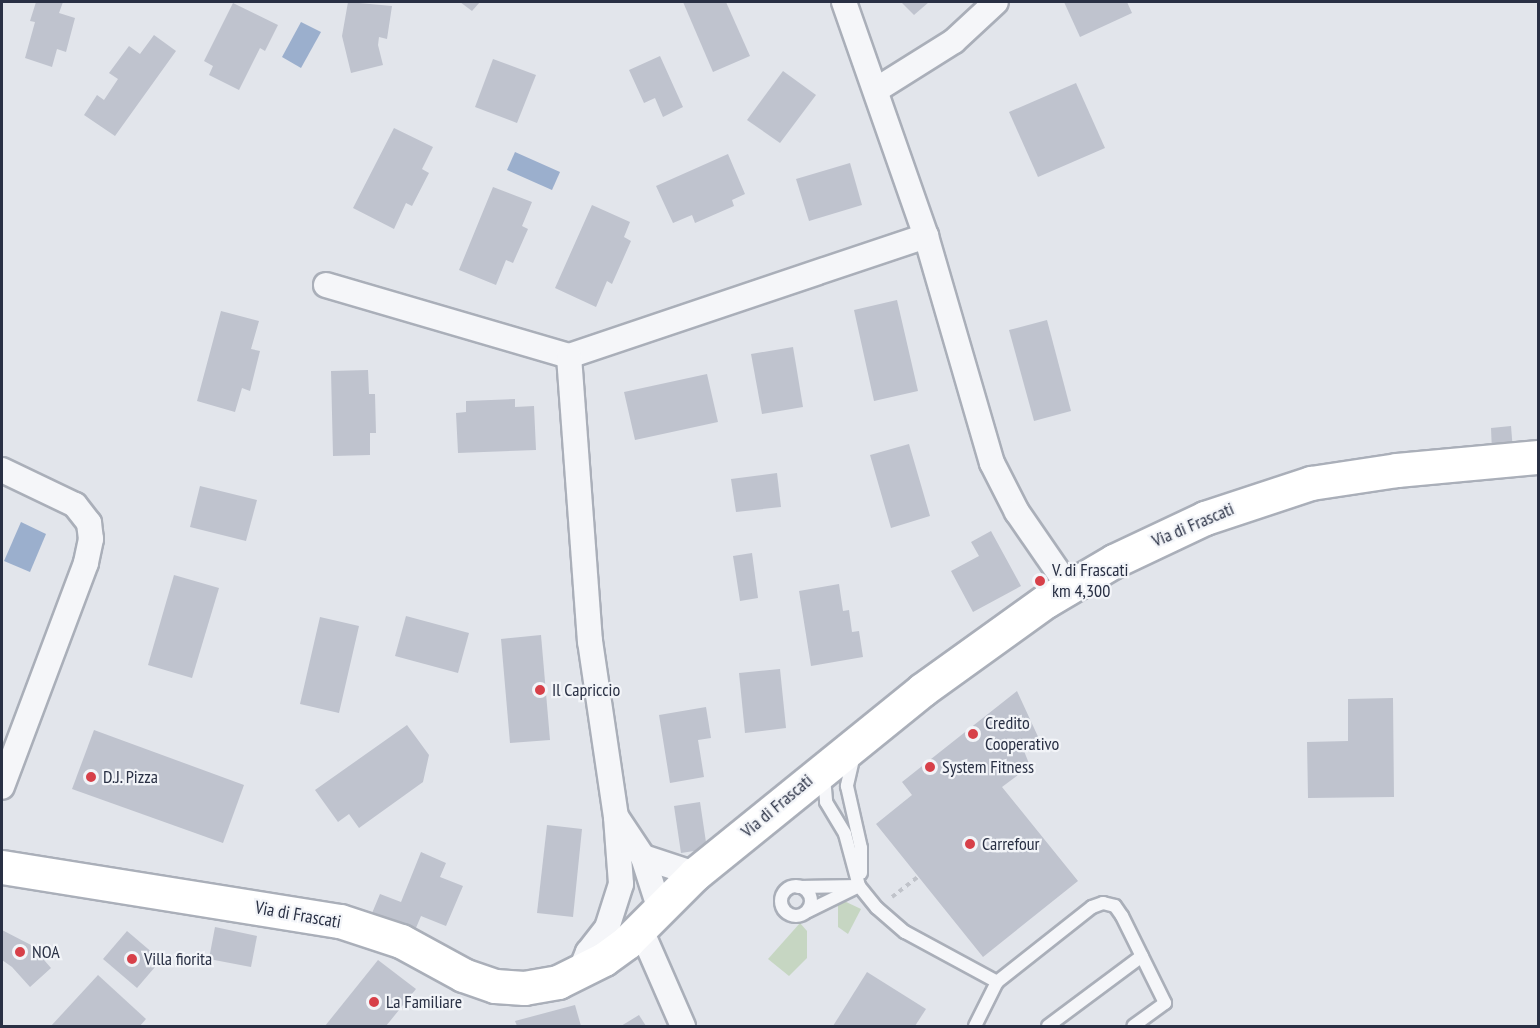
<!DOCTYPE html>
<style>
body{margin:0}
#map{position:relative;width:1540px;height:1028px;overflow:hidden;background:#e2e5eb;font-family:"PT Sans Narrow",sans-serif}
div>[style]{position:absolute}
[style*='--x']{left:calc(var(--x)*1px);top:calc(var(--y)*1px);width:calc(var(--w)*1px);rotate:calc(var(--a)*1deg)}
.green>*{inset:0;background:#c6d6c2}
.water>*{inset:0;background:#9bafcd}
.building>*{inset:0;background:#bfc3ce}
.path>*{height:4px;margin-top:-2px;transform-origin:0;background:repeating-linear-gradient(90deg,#c0c3ca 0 4.5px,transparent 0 9px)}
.roads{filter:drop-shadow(2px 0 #aaafb9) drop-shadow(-2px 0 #aaafb9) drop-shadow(0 2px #aaafb9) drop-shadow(0 -2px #aaafb9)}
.lane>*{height:12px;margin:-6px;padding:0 6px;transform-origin:6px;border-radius:6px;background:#f5f6f9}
.lane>.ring{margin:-6px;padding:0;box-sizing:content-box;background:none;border:12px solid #f5f6f9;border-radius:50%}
.street>*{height:24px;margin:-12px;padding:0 12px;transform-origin:12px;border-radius:12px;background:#f5f6f9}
.secondary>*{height:33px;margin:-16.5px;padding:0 16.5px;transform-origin:16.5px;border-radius:16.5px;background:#fff}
.dots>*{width:16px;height:16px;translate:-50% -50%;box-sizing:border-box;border:3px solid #f2f4f8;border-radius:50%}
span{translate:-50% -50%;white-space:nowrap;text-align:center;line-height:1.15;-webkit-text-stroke:4.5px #f2f4f8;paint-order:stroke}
.street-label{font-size:18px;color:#293044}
.poi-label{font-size:18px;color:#293044}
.left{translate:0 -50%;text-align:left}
.frame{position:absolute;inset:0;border:3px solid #293044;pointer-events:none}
</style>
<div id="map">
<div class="green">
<i style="clip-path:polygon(842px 900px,861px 909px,848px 934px,838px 927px,838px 901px)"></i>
<i style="clip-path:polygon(800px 923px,807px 931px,807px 958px,789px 976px,768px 959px)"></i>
</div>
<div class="water">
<i style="clip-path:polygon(301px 22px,321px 32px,301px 68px,282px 57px)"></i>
<i style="clip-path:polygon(515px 152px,560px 172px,552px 190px,507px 170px)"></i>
<i style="clip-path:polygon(21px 522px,46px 534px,30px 572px,4px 561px)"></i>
</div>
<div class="building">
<i style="clip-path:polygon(36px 2px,63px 2px,59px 13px,75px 18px,66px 52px,57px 49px,52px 67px,25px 58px,35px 22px,30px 21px)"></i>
<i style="clip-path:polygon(348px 2px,392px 6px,387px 39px,379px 37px,378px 45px,383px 65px,351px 73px,342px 36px)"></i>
<i style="clip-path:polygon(460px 2px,480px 2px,472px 11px)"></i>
<i style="clip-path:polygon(683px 2px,726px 2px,750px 56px,713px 72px)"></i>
<i style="clip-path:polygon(901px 2px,929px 2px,914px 15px)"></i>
<i style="clip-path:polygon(1064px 2px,1127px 2px,1132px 13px,1080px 37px)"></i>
<i style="clip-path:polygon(233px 3px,278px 25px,265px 51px,260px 48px,239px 90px,209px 75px,213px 66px,204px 61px)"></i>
<i style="clip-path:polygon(154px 35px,176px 51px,115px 136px,84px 115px,97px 95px,104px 100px,118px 79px,109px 73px,129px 46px,140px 54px)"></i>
<i style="clip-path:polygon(660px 56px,683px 107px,663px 117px,655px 98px,644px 103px,629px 70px)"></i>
<i style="clip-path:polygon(493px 59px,536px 75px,517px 123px,475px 107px)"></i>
<i style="clip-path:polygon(783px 71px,816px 95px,780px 143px,747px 120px)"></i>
<i style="clip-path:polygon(1076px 83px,1105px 148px,1038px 177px,1009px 112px)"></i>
<i style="clip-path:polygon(394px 128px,433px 147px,422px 169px,429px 173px,412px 206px,406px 203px,394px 229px,353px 208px)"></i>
<i style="clip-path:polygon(728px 154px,745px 194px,732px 200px,734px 206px,695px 223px,692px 215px,673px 223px,656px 186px)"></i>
<i style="clip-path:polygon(850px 163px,862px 205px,809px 221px,796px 179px)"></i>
<i style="clip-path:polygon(493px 187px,532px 202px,522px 226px,528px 229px,513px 263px,506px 260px,496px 285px,459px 270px)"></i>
<i style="clip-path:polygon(592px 205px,630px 222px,624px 237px,631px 241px,612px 284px,607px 281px,596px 307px,555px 288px)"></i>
<i style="clip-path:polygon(897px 300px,918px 391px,874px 401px,854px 310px)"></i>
<i style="clip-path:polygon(221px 311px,259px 321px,251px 349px,260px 351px,250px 391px,242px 388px,235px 412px,197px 401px)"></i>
<i style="clip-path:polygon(1047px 320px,1071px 411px,1034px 421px,1009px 330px)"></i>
<i style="clip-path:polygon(793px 347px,803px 407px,762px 414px,751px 354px)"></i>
<i style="clip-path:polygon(368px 370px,369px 394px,375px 394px,376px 433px,370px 433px,370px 455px,333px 456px,331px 371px)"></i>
<i style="clip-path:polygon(707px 374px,718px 422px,635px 440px,624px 392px)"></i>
<i style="clip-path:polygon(515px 399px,515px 407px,534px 406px,536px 450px,458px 453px,456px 413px,466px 412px,466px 401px)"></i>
<i style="clip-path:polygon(1511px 426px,1513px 451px,1492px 452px,1491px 428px)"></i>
<i style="clip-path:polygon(909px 444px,930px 516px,891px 528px,870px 455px)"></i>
<i style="clip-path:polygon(777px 473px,781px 507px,736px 512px,731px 479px)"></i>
<i style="clip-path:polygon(200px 486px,257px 500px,246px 541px,190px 527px)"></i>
<i style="clip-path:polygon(991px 531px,1021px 586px,973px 612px,951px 571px,979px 556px,971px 542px)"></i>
<i style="clip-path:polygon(752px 553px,758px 598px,740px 601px,733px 556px)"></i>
<i style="clip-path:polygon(174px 575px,219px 588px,192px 678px,148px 665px)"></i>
<i style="clip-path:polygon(839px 584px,843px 611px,849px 610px,852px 632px,859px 631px,863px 657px,811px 666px,799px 591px)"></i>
<i style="clip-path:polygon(406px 616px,469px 633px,458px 673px,395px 656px)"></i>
<i style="clip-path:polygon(320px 617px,359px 626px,339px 713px,300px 704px)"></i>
<i style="clip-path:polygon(541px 635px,550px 740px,510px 743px,501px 639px)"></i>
<i style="clip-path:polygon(780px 669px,786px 728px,745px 733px,739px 673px)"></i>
<i style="clip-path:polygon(1017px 691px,1040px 741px,1024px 751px,1030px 766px,1002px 787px,1078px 881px,983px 957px,876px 824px,912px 795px,902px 782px)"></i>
<i style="clip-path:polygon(1393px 698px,1394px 797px,1308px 798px,1307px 742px,1348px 741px,1348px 699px)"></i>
<i style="clip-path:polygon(706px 707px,711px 738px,698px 740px,704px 777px,670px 783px,659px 715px)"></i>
<i style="clip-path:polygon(407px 725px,429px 755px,423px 782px,359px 828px,349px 814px,338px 822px,315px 790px)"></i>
<i style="clip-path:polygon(94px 730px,244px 785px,223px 843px,72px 789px)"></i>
<i style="clip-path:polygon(700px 802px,707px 849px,681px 853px,674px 806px)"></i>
<i style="clip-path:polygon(547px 825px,582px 829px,573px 917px,537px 913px)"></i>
<i style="clip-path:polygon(421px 852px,446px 863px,440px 877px,463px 886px,446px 926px,421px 916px,413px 935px,370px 918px,380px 894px,401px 902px)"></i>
<i style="clip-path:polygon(215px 927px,257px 936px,251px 967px,209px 959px)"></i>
<i style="clip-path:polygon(2px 930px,31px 945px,51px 968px,30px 987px,12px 967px,2px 960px)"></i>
<i style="clip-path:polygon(127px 931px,161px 960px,137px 988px,103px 959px)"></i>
<i style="clip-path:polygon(378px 960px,416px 989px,386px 1026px,325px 1026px)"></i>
<i style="clip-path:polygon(867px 972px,926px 1009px,915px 1026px,833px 1026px)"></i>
<i style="clip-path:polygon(98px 975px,146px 1019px,140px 1026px,51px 1026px)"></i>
<i style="clip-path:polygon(575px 1005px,581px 1026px,517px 1026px,515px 1021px)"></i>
<i style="clip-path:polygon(639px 1015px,646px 1026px,621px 1026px)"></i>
</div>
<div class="path">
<i style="--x:892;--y:897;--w:34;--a:-38"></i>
</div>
<div class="roads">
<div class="lane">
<i style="--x:854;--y:755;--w:32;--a:103"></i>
<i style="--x:847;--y:786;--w:64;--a:77.3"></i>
<i style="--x:861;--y:848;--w:25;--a:90"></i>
<i style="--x:824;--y:777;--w:25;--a:85"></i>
<i style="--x:826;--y:802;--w:37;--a:59"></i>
<i style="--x:845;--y:834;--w:54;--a:74.9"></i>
<i style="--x:859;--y:886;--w:28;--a:51"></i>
<i style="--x:877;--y:908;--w:37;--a:41"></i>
<i style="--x:905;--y:932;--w:105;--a:28.5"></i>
<i class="ring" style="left:781px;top:886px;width:18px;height:18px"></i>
<i style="--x:798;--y:887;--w:61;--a:-0.9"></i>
<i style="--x:808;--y:911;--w:52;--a:-26.1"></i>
<i style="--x:975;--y:1026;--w:49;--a:-63.4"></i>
<i style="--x:997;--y:982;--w:121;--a:-38.3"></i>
<i style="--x:1092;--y:907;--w:12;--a:-20"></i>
<i style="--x:1103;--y:903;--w:12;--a:14"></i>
<i style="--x:1115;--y:906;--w:12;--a:55"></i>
<i style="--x:1122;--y:916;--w:97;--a:63.7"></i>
<i style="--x:1165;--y:1003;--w:39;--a:144"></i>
<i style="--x:1048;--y:1026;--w:117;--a:-36.7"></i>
</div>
<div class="street">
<i style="--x:844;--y:2;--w:248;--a:70.7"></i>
<i style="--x:926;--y:236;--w:236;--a:73.8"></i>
<i style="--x:992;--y:463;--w:55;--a:63"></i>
<i style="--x:1017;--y:512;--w:90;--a:55.4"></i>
<i style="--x:876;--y:90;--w:92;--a:-32.1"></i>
<i style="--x:954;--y:41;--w:57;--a:-42.9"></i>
<i style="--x:326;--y:285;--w:253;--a:16.3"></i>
<i style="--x:569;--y:356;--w:377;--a:-18.6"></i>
<i style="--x:569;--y:356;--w:286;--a:85.8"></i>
<i style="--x:590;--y:641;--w:178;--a:81.6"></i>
<i style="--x:616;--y:817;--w:67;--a:85.7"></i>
<i style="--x:621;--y:884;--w:46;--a:107.7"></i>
<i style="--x:607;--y:928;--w:31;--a:128"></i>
<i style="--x:588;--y:952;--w:24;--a:112"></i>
<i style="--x:2;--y:470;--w:81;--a:25.6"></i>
<i style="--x:75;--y:505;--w:23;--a:52"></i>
<i style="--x:89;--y:523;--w:16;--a:83"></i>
<i style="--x:91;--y:539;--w:25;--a:102"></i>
<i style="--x:86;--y:563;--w:239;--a:110.6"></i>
<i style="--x:617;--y:818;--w:47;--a:56.3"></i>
<i style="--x:643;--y:857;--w:56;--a:72.2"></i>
<i style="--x:643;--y:857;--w:55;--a:18.1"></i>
<i style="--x:641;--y:930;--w:105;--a:66.4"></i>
</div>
<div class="secondary">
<i style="--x:2;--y:867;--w:342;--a:9.1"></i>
<i style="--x:340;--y:921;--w:64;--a:18.2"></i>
<i style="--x:401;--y:941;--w:71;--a:28.7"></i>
<i style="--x:463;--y:975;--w:34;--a:19"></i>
<i style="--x:495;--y:986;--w:29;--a:4"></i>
<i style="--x:524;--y:988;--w:35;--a:-10"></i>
<i style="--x:558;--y:982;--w:51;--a:-26.6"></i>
<i style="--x:604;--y:959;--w:29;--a:-36"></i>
<i style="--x:627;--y:942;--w:96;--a:-45"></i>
<i style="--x:695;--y:874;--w:292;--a:-39"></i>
<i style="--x:922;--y:690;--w:153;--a:-35.7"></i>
<i style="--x:1046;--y:601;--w:79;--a:-30.5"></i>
<i style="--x:1114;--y:561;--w:101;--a:-25.3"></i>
<i style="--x:1205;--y:518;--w:112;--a:-18.3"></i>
<i style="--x:1311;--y:483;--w:87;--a:-8.6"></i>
<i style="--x:1397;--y:470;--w:142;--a:-5.3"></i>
</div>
</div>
<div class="dots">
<i style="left:1040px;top:581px;background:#d74049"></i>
<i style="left:540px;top:690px;background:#d74049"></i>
<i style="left:973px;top:734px;background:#d74049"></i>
<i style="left:930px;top:767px;background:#d74049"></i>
<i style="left:91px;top:777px;background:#d74049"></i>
<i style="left:970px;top:844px;background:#d74049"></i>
<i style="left:20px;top:952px;background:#d74049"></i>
<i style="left:132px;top:959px;background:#d74049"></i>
<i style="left:374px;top:1002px;background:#d74049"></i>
</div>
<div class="street-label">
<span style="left:1193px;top:525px;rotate:-23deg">Via di Frascati</span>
<span style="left:777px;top:806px;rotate:-40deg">Via di Frascati</span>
<span style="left:298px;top:915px;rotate:10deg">Via di Frascati</span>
</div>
<div class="poi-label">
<span class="left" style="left:1052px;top:581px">V. di Frascati<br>km 4,300</span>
<span class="left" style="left:552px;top:690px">Il Capriccio</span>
<span class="left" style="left:985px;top:734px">Credito<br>Cooperativo</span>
<span class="left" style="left:942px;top:767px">System Fitness</span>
<span class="left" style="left:103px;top:777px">D.J. Pizza</span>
<span class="left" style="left:982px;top:844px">Carrefour</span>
<span class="left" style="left:32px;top:952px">NOA</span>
<span class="left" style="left:144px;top:959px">Villa fiorita</span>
<span class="left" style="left:386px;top:1002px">La Familiare</span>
</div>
<div class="frame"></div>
</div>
